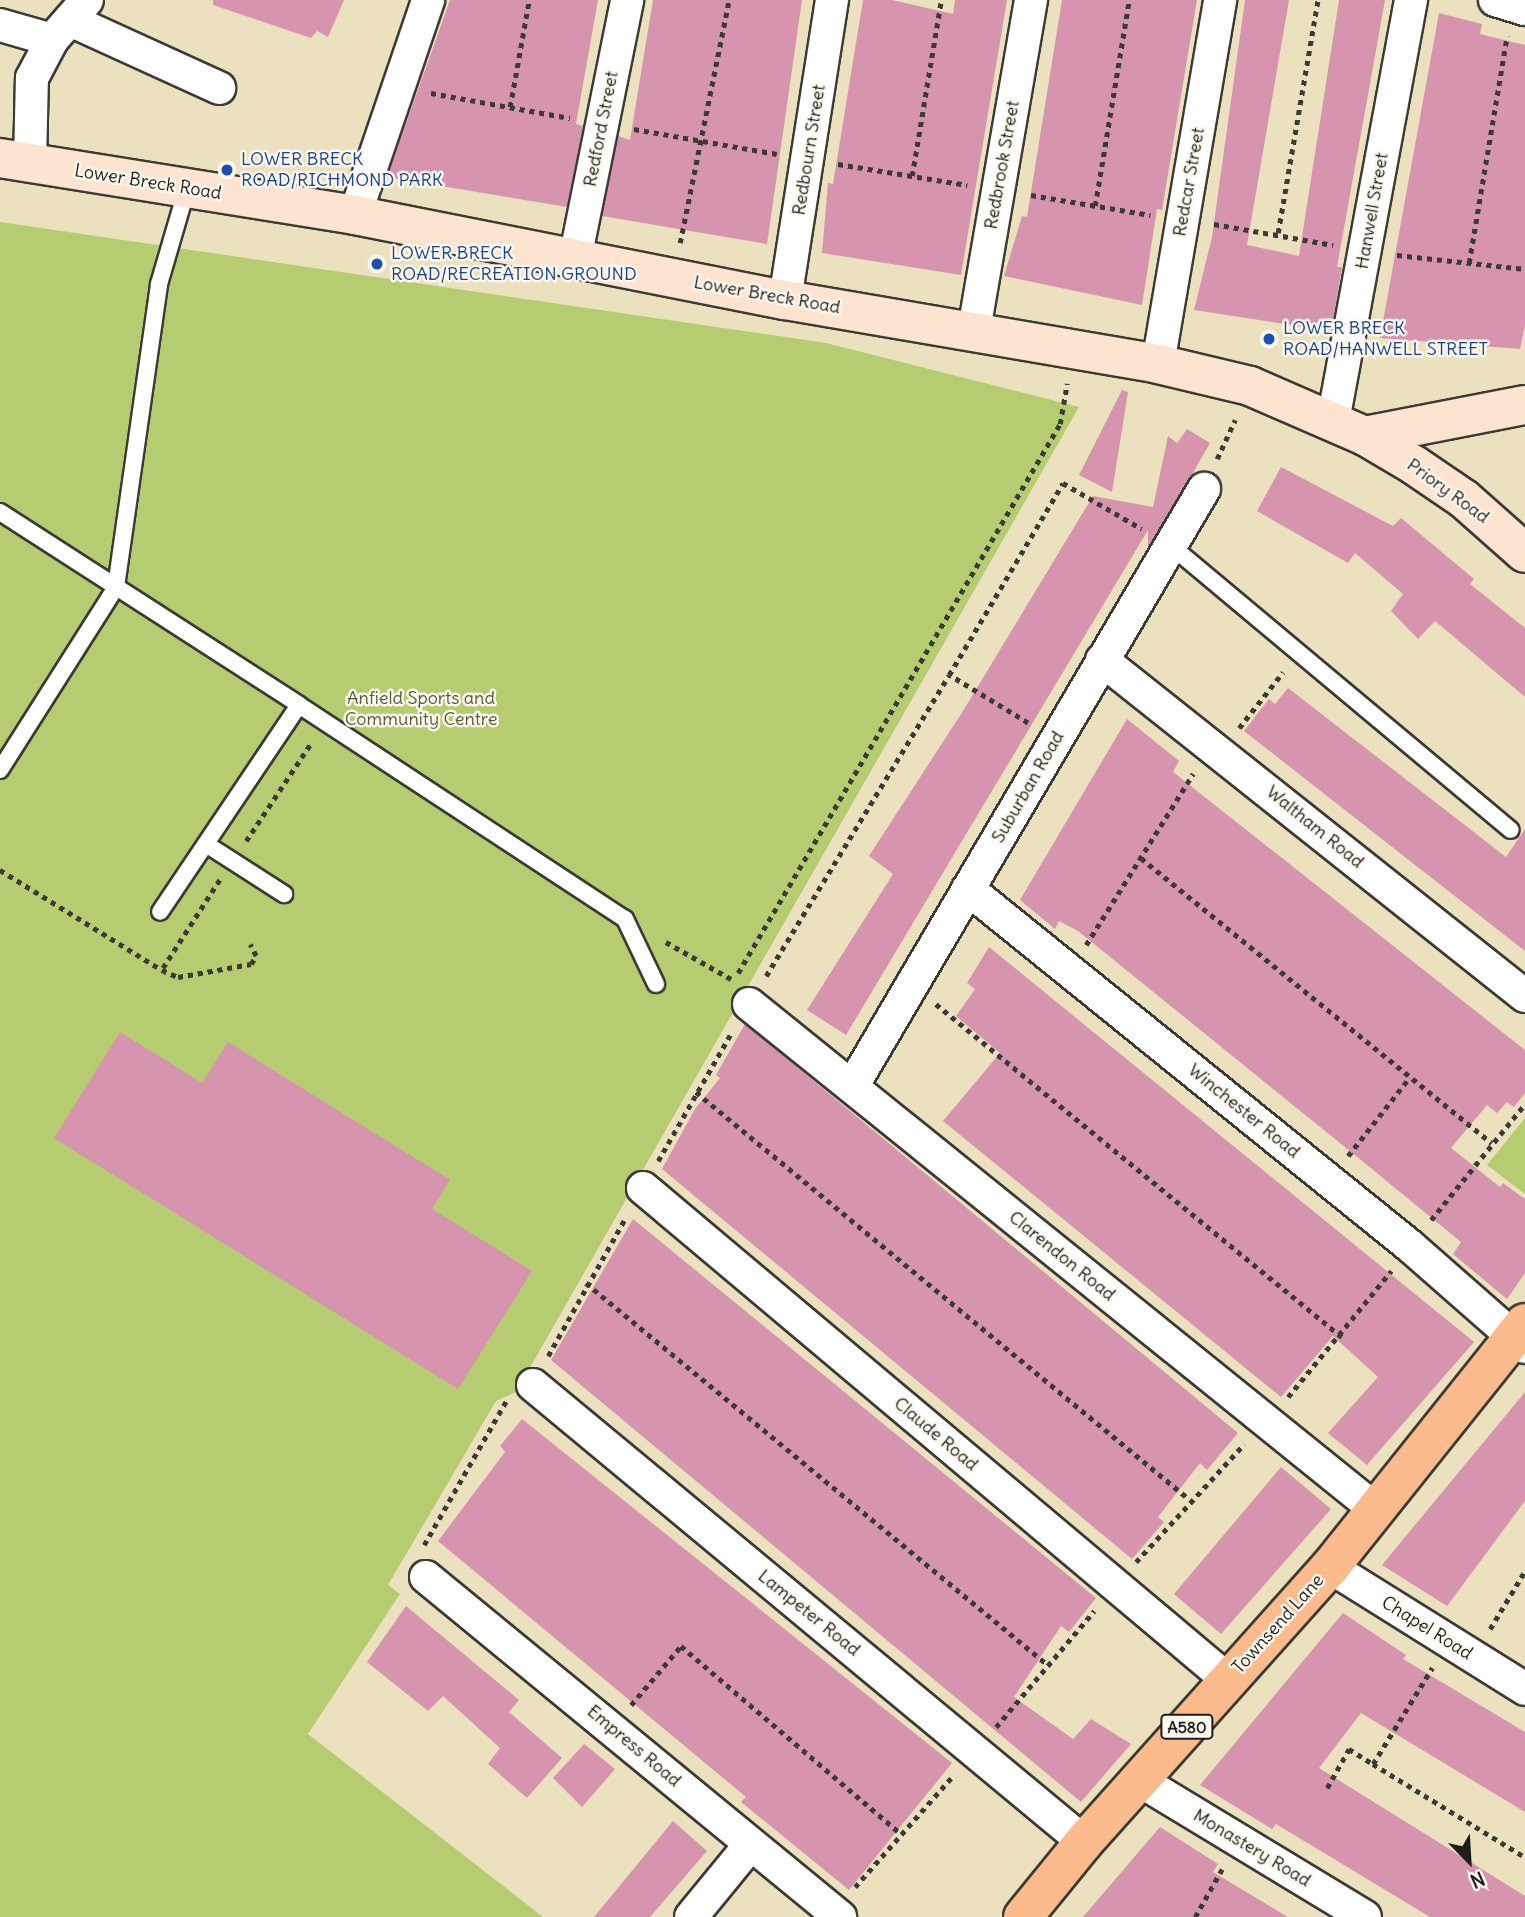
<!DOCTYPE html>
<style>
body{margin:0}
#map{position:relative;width:1525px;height:1917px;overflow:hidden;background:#ebe1be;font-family:Delius,sans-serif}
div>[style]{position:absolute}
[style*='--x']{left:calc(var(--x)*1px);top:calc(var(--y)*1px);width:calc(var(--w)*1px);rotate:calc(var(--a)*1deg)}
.green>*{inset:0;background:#b5cc71}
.building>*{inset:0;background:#d694ae}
.path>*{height:4.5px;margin-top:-2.25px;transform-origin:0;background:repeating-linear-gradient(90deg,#3b3a34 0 5px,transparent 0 10px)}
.roads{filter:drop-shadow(2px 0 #3b3a34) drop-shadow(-2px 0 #3b3a34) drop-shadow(0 2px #3b3a34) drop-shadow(0 -2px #3b3a34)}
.lane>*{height:16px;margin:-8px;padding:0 8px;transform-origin:8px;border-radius:8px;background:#fff}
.street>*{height:32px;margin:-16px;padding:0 16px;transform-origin:16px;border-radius:16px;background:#fff}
.secondary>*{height:38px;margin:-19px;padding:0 19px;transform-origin:19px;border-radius:19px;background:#fde4d1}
.primary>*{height:38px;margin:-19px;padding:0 19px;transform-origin:19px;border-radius:19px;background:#fbbb8c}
.dots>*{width:19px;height:19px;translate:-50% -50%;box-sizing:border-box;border:4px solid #fbf7ec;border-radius:50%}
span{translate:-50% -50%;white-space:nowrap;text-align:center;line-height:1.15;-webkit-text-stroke:5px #fbf7ec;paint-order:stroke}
.shield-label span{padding:2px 5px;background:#fbf7ec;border:2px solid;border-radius:5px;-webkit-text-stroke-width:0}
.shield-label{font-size:16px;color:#1c1c1c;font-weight:700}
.street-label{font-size:18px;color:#1c1c1c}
.transit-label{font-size:18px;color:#164399}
.left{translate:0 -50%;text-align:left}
.park-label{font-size:18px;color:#525a3a}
.north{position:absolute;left:1434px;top:1826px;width:70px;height:70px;-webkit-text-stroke:5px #fbf7ec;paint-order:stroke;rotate:156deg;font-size:19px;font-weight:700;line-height:28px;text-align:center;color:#1c1c1c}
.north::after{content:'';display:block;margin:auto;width:24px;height:32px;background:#1c1c1c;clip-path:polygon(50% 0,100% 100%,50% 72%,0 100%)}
</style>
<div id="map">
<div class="green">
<i style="clip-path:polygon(0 222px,826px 343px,1079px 407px,516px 1392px,496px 1401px,388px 1585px,400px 1594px,308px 1734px,543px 1917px,0 1917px)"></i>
<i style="clip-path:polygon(1525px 1118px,1525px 1194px,1487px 1165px)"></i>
</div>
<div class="building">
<i style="clip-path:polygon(213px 0,344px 0,328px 37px,317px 31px,311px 38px,213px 5px)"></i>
<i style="clip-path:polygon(450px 0,598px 0,576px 124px,583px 126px,567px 207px,387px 177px)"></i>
<i style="clip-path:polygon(653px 0,802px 0,767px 244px,602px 216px,618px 136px,630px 140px)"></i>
<i style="clip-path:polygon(863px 0,892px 0,953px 14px,955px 0,1007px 0,961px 275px,822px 253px,828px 183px,833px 184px)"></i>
<i style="clip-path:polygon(1062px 0,1197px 0,1162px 210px,1157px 209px,1142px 305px,1004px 276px,1022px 216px,1027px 217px)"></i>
<i style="clip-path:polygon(1245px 0,1289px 0,1247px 245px,1299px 256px,1339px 0,1385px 0,1337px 267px,1342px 267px,1331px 331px,1194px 310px,1212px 237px)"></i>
<i style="clip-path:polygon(1439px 13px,1482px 24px,1480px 34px,1525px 45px,1525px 325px,1520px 349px,1380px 338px)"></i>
<i style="clip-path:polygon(1122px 390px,1128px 392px,1112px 492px,1079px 475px)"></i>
<i style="clip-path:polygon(1187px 429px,1210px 443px,1190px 478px,1148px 548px,1148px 530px,846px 1035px,807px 1010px,893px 874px,869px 856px,963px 711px,1093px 496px,1153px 507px,1168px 436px,1177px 443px)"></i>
<i style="clip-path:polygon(1281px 467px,1393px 526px,1401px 518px,1474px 579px,1470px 584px,1525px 628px,1525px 697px,1435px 621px,1418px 639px,1391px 611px,1403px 594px,1355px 553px,1348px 563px,1257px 511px)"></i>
<i style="clip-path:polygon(1288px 688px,1506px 857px,1525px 829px,1525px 951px,1244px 731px,1269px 699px,1275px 704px)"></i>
<i style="clip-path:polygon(1127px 719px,1179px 761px,1173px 772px,1525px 1050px,1525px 1093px,1514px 1107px,1507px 1102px,1497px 1113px,1487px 1105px,1451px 1148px,1500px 1187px,1503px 1183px,1525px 1199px,1525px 1273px,1507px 1299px,1453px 1254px,1461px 1242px,1356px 1156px,1078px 931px,1059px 921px,1055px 929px,1020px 900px)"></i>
<i style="clip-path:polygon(989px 947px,1474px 1342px,1367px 1465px,1328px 1433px,1378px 1377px,1333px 1336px,1281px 1397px,943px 1121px,1000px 1053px,956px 1016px,975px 989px,967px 983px)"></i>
<i style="clip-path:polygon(745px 1024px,1238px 1433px,1207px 1470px,1200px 1463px,1158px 1517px,1164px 1522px,1132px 1559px,662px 1169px,695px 1109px,720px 1078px,716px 1075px)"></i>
<i style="clip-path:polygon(120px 1032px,202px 1083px,228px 1042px,450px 1180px,432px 1209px,532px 1271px,458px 1389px,54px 1138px)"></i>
<i style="clip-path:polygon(633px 1219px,1096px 1598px,1069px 1632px,1061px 1626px,1014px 1697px,1073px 1739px,1091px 1719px,1131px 1744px,1081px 1802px,551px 1360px)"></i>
<i style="clip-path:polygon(1525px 1392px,1525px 1501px,1447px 1606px,1382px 1565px)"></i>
<i style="clip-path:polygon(522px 1419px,952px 1763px,849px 1890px,741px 1802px,746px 1797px,438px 1541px,505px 1452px,500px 1446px)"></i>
<i style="clip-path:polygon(1281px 1467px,1331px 1509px,1221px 1634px,1174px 1594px)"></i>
<i style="clip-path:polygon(406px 1606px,519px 1700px,509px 1712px,562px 1758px,527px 1798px,488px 1764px,500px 1748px,443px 1696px,428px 1711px,367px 1662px)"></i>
<i style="clip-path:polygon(1343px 1613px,1406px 1655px,1403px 1659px,1525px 1732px,1525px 1812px,1361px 1713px,1319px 1768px,1525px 1896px,1525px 1917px,1430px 1917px,1276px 1824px,1272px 1829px,1200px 1785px)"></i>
<i style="clip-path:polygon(584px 1744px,615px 1769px,582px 1807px,553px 1778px)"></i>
<i style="clip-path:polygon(673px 1821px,707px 1851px,650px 1917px,594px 1917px)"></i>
<i style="clip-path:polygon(1160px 1827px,1218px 1864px,1213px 1872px,1288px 1917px,1083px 1917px)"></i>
</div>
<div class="path">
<i style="--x:431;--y:93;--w:141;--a:10.2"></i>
<i style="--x:510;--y:107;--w:109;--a:-79.9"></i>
<i style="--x:634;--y:129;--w:145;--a:9.9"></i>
<i style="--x:838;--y:164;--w:131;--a:9.2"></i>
<i style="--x:912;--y:176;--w:178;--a:-80.6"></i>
<i style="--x:1031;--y:195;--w:121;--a:9.5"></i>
<i style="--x:1095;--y:206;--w:209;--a:-80.6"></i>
<i style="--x:1214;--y:224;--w:121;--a:10"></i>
<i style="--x:1278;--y:233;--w:236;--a:-80.3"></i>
<i style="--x:680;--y:243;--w:248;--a:-78.6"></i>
<i style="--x:1397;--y:255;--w:129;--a:6.2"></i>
<i style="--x:1469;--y:263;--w:230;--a:-80.5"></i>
<i style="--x:1217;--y:459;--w:43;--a:-65.2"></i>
<i style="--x:1028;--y:723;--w:92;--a:-148.7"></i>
<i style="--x:949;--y:675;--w:223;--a:-59.3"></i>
<i style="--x:1063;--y:483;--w:91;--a:30.2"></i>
<i style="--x:1239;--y:728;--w:71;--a:-51.8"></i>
<i style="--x:246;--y:841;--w:118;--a:-56.4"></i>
<i style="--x:1141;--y:858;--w:452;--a:39.1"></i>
<i style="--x:0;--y:870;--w:190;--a:31.7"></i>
<i style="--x:220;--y:880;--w:107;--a:122.8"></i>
<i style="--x:162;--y:970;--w:17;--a:24"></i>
<i style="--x:178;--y:977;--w:74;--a:-10.1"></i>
<i style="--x:251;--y:964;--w:9;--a:-58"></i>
<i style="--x:256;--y:956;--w:13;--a:-117"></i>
<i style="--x:666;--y:942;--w:75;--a:29.6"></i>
<i style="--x:1086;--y:945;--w:202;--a:-58"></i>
<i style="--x:738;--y:973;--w:636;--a:-59.61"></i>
<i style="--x:1060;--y:424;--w:41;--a:-80.1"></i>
<i style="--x:766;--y:976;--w:352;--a:-58.7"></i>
<i style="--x:936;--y:1004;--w:525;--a:39.36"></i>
<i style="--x:696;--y:1092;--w:639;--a:39.54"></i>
<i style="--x:1348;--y:1156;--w:100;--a:-51.9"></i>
<i style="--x:658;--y:1161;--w:149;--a:-60.2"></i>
<i style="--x:1431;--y:1220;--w:149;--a:-51"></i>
<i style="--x:586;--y:1283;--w:599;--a:39.59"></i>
<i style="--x:548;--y:1356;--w:159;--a:-60.7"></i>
<i style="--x:1288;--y:1397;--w:163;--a:-50.7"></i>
<i style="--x:424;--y:1545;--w:166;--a:-60.3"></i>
<i style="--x:1136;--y:1562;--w:160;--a:-47.5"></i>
<i style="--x:1490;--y:1629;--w:68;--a:-58.9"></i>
<i style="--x:631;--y:1705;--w:77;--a:-49.7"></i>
<i style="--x:681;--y:1646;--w:288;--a:40.5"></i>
<i style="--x:996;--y:1727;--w:152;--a:-49.8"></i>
<i style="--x:1373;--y:1764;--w:178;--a:31.5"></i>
<i style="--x:1327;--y:1788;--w:45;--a:-60.6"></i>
<i style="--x:1349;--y:1749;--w:28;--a:32"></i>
<i style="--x:1373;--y:1764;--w:113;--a:-58.4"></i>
<i style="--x:855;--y:1887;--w:148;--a:-48.6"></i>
<i style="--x:1195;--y:1917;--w:55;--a:-60.6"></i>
</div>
<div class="roads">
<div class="lane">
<i style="--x:0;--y:512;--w:356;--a:32.8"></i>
<i style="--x:299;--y:705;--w:249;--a:123.9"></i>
<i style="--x:1170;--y:545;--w:444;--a:39.9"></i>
<i style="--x:299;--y:705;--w:390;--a:33.3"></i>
<i style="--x:625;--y:919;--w:72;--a:64.5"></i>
<i style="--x:0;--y:770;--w:217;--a:-57.6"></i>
<i style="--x:116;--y:587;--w:306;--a:-81.9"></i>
<i style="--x:159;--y:284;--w:100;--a:-73.7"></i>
<i style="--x:206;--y:844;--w:93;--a:32.7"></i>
</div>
<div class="street">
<i style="--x:1495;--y:0;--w:31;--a:17"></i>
<i style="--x:70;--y:20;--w:164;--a:24.5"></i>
<i style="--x:0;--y:25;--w:54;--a:16.1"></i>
<i style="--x:30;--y:163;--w:85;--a:-88.7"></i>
<i style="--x:32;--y:78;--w:43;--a:-62.2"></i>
<i style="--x:52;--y:40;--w:53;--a:-48.8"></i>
<i style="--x:355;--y:215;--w:227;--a:-71.2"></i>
<i style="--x:575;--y:259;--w:264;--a:-78.6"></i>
<i style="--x:785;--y:300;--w:304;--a:-81.1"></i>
<i style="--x:974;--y:330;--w:335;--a:-80.2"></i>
<i style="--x:1158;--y:364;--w:369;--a:-80.3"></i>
<i style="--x:1333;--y:421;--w:428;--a:-79.5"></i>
<i style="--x:1102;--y:660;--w:540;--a:38.46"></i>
<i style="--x:968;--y:889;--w:568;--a:38.93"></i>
<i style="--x:1410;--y:1246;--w:153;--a:41.3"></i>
<i style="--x:749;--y:1004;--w:804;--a:38.89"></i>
<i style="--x:853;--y:1085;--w:692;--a:-59.51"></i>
<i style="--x:643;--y:1188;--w:764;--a:40.06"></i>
<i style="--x:533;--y:1385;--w:716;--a:39.67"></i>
<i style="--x:1330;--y:1567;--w:230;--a:32"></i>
<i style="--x:426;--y:1577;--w:536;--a:39.39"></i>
<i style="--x:1139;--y:1780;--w:264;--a:31.2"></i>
<i style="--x:691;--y:1917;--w:93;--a:-50.7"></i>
</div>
<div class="secondary">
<i style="--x:0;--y:158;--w:360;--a:9.1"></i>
<i style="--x:355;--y:215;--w:438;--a:11.2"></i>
<i style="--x:785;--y:300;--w:378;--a:9.7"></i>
<i style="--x:1158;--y:364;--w:95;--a:13.4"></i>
<i style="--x:1250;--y:386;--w:125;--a:23.5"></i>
<i style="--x:1365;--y:436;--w:57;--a:30.6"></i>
<i style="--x:1414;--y:465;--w:60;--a:34.2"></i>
<i style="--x:1464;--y:499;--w:81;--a:41.5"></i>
<i style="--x:1365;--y:436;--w:163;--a:-11"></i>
</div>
<div class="primary">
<i style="--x:1023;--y:1917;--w:97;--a:-50.9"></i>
<i style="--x:1084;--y:1842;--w:369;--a:-48.2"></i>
<i style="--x:1330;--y:1567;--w:312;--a:-51.4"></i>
</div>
</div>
<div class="dots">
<i style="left:227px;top:170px;background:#1a4fb4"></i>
<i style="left:377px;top:264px;background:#1a4fb4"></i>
<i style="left:1269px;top:339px;background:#1a4fb4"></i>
</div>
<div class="shield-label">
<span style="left:1187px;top:1727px">A580</span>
</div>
<div class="street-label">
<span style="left:601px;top:129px;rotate:-79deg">Redford Street</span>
<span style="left:809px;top:150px;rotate:-81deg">Redbourn Street</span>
<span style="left:1002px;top:165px;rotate:-80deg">Redbrook Street</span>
<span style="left:148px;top:182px;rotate:9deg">Lower Breck Road</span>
<span style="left:1189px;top:182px;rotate:-80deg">Redcar Street</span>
<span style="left:1372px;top:211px;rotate:-80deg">Hanwell Street</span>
<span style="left:767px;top:295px;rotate:10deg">Lower Breck Road</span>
<span style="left:1448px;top:491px;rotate:36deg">Priory Road</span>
<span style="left:1028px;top:787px;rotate:-60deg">Suburban Road</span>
<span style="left:1315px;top:827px;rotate:39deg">Waltham Road</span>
<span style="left:1244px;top:1111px;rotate:39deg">Winchester Road</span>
<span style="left:1062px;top:1256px;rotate:39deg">Clarendon Road</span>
<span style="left:936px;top:1434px;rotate:40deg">Claude Road</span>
<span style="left:809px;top:1613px;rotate:39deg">Lampeter Road</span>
<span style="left:1278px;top:1624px;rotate:-48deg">Townsend Lane</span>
<span style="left:1427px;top:1628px;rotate:32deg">Chapel Road</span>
<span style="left:634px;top:1746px;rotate:40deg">Empress Road</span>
<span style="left:1252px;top:1848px;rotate:31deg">Monastery Road</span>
</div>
<div class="transit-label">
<span class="left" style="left:241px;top:170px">LOWER BRECK<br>ROAD/RICHMOND PARK</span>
<span class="left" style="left:391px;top:264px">LOWER BRECK<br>ROAD/RECREATION GROUND</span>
<span class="left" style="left:1283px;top:339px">LOWER BRECK<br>ROAD/HANWELL STREET</span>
</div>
<div class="park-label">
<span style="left:421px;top:709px">Anfield Sports and<br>Community Centre</span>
</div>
<div class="north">N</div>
</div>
